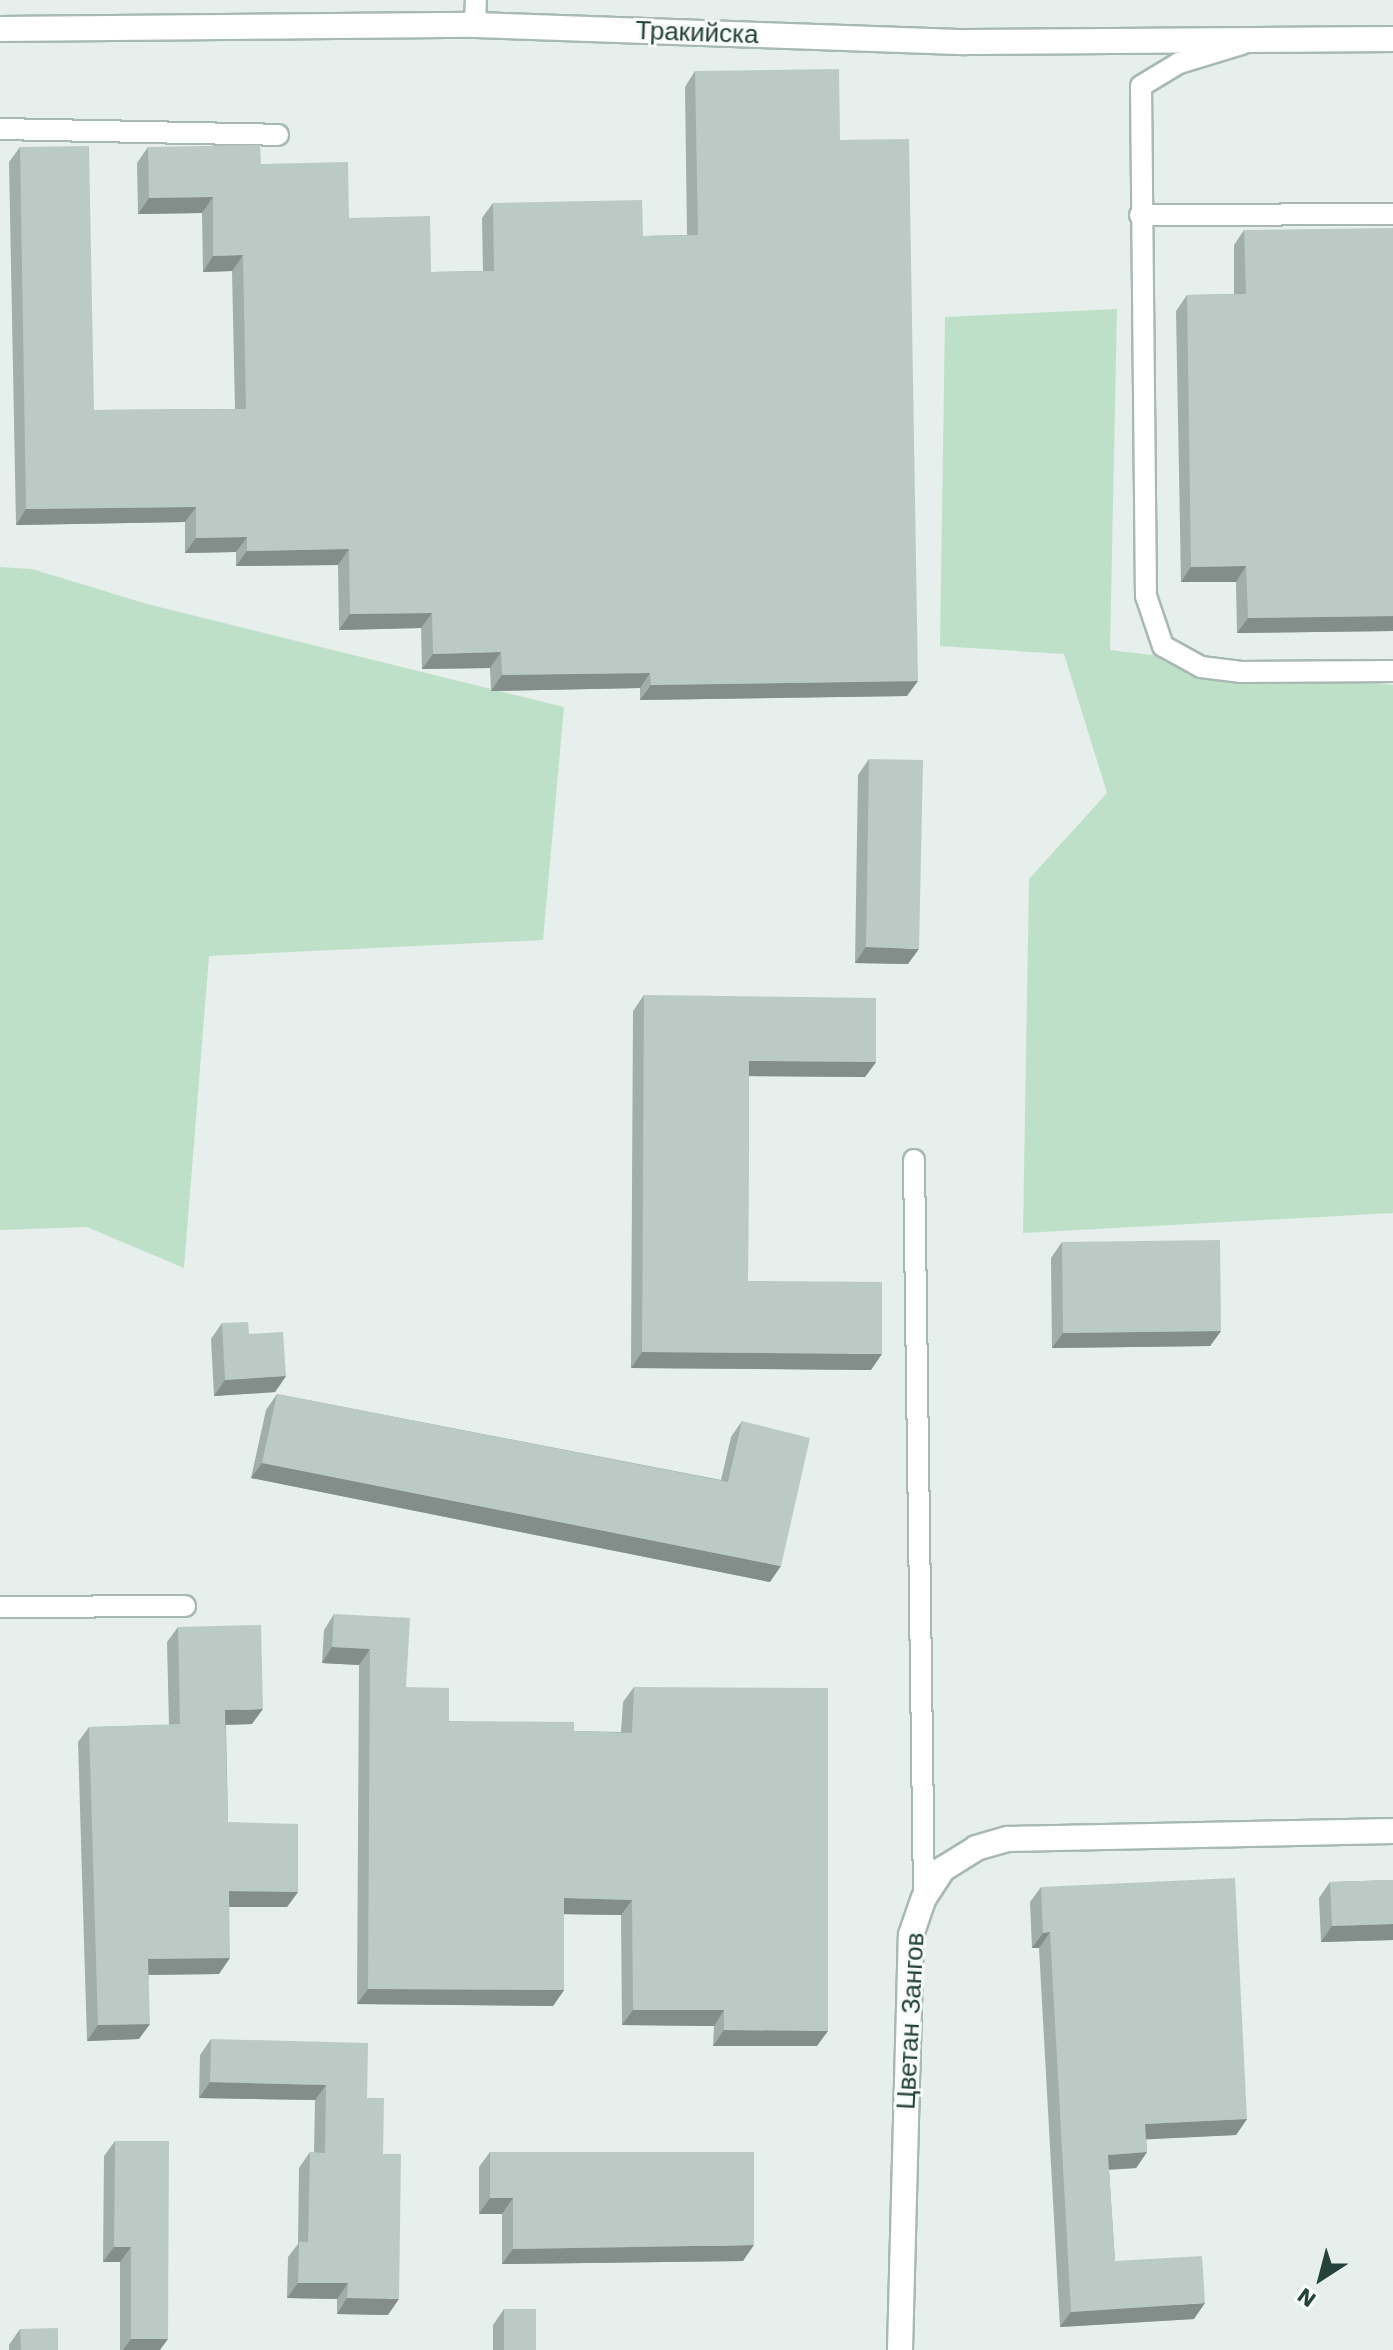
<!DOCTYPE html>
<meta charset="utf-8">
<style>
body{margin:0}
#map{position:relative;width:1393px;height:2350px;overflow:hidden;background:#e6efeb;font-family:"Work Sans",sans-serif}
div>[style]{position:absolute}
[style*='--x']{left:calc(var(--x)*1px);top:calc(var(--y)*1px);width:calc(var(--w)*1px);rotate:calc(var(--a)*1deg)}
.green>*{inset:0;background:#bfe0c8}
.roads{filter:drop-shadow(2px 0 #a8b8b2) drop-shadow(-2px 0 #a8b8b2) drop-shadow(0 2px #a8b8b2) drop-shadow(0 -2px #a8b8b2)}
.service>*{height:20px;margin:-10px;padding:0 10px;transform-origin:10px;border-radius:10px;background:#fff}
.minor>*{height:24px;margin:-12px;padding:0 12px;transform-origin:12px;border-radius:12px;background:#fff}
.wall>*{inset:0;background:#a1aea9}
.shaded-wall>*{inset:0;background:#838d89}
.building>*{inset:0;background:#bbcac4}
span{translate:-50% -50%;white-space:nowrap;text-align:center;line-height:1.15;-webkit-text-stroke:6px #f7fbf9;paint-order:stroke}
.street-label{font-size:26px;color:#24423a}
.north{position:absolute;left:1281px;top:2238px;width:80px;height:80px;-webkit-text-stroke:6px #f7fbf9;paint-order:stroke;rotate:216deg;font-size:22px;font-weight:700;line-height:32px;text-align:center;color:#24423a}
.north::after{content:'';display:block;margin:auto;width:28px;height:36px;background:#24423a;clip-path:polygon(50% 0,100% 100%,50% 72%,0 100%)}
</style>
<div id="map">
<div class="green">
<i style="clip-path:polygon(1117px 309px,1110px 650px,1393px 685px,1393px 1213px,1023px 1233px,1029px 879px,1107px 793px,1064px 654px,940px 646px,945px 317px)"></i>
<i style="clip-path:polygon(0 567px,32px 569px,147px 604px,564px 707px,543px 940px,209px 956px,184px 1268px,87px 1227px,0 1230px)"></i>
</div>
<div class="roads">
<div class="service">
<i style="--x:475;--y:25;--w:25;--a:-88"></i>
<i style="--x:1242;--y:44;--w:66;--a:163.2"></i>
<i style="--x:1179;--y:63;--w:44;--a:148.8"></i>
<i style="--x:1141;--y:86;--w:510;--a:89.44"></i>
<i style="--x:1146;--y:596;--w:53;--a:71.2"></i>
<i style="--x:1163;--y:646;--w:43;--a:28.9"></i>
<i style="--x:1201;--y:667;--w:39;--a:7"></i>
<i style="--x:1240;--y:672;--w:153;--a:-0.4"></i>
<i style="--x:0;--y:129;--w:278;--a:1.2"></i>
<i style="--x:1140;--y:215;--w:253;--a:-0.2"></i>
<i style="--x:914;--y:1160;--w:738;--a:89.22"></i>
<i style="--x:0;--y:1607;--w:185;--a:-0.3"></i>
</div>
<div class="minor">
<i style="--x:0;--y:29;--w:475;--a:-0.5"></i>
<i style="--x:475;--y:25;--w:491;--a:2"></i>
<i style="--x:966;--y:42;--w:427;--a:-0.4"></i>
<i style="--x:900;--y:2350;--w:415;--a:-88.5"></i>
<i style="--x:911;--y:1935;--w:39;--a:-71"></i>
<i style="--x:924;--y:1898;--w:35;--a:-57"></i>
<i style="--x:943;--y:1869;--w:39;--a:-32"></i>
<i style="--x:976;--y:1848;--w:33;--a:-16"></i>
<i style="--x:1008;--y:1839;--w:385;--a:-1.2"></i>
</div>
</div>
<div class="wall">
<i style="clip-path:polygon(695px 71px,840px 140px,907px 696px,640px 700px,640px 688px,491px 691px,490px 668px,422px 669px,421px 628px,339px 630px,338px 565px,236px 566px,236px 552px,185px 553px,185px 522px,16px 525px,9px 162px,20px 147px,94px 410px,235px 409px,232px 271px,203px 272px,202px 213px,138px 214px,137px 163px,148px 147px,261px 164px,349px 218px,431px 272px,483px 271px,482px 218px,493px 203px,643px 236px,687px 235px,685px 87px)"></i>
<i style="clip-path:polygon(1244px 230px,1393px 631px,1237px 633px,1236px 582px,1181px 582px,1176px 311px,1187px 295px,1234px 294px,1234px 245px)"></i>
<i style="clip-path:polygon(869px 759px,908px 964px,855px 963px,858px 775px)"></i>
<i style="clip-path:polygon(644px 995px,876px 1062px,865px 1077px,749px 1076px,748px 1281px,871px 1370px,631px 1368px,633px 1011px)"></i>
<i style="clip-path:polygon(1062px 1242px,1221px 1331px,1210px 1346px,1052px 1348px,1051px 1258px)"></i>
<i style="clip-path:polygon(222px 1323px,249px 1334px,286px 1376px,275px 1392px,214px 1396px,211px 1339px)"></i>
<i style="clip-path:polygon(277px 1394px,721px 1480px,731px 1437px,742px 1421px,770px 1582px,251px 1478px,266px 1410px)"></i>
<i style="clip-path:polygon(334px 1614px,406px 1687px,449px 1721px,574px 1731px,621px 1732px,623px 1702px,634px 1687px,817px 2046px,713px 2046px,714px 2026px,622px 2025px,621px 1915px,564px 1914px,564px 1990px,553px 2006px,357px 2004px,359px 1665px,322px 1663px,324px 1630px)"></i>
<i style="clip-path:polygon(178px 1627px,252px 1724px,226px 1725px,228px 1822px,298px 1892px,287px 1907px,229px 1907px,219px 1974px,149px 1975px,139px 2039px,87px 2041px,78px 1742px,89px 1727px,169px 1725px,167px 1642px)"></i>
<i style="clip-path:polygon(1393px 1880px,1393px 1940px,1321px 1942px,1319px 1898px,1330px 1882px)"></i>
<i style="clip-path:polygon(1041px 1887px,1247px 2119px,1236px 2135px,1146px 2139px,1147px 2152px,1136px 2168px,1109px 2170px,1115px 2261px,1194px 2319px,1060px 2327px,1039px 1948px,1032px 1948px,1030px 1902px)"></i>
<i style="clip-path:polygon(211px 2039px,367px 2098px,383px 2154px,388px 2315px,337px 2314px,337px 2299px,287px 2298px,288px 2257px,298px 2244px,299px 2168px,310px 2152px,314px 2152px,315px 2100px,199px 2098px,200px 2055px)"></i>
<i style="clip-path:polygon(115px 2141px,160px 2350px,120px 2350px,120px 2262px,103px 2262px,104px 2156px)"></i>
<i style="clip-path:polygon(490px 2152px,743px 2261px,502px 2264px,502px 2214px,479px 2214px,479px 2167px)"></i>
<i style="clip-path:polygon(504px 2309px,536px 2350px,493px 2350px,493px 2325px)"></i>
<i style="clip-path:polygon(20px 2329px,58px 2350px,9px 2350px,9px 2345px)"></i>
</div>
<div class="shaded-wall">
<i style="clip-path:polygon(213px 197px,202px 213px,138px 214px,149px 198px)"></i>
<i style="clip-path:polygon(243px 255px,232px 271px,203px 272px,213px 256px)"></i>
<i style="clip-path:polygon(196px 507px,185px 522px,16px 525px,26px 509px)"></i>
<i style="clip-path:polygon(247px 537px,236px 552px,185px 553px,196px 538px)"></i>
<i style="clip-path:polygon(349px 549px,338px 565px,236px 566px,247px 551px)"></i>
<i style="clip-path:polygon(1246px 566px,1236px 582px,1181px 582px,1191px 567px)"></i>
<i style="clip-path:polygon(432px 613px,421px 628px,339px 630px,350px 614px)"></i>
<i style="clip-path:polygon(1393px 616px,1393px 631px,1237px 633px,1248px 618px)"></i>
<i style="clip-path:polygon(501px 652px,490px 668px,422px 669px,433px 654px)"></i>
<i style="clip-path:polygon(650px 673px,640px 688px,491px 691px,502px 675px)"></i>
<i style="clip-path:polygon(918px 681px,907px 696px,640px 700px,651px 685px)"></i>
<i style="clip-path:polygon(866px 947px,919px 949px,908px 964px,855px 963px)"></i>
<i style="clip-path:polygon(749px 1061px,876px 1062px,865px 1077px,738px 1076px)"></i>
<i style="clip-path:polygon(1221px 1331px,1210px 1346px,1052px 1348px,1063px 1333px)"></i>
<i style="clip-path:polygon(642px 1352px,882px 1354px,871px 1370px,631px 1368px)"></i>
<i style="clip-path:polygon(286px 1376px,275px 1392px,214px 1396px,225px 1380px)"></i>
<i style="clip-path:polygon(262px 1463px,781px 1566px,770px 1582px,251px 1478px)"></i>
<i style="clip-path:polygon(332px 1647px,370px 1649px,359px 1665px,322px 1663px)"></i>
<i style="clip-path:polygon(263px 1709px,252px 1724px,214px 1725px,225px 1710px)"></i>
<i style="clip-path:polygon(229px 1891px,298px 1892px,287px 1907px,218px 1907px)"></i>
<i style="clip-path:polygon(564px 1898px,632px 1900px,621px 1915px,554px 1914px)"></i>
<i style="clip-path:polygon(1393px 1924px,1393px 1940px,1321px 1942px,1332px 1926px)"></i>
<i style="clip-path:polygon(1050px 1932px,1039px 1948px,1032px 1948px,1043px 1933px)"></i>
<i style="clip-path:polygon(230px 1958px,219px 1974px,137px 1975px,148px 1959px)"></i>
<i style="clip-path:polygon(368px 1989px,564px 1990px,553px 2006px,357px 2004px)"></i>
<i style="clip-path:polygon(633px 2010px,724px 2010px,714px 2026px,622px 2025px)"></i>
<i style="clip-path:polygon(150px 2024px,139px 2039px,87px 2041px,98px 2025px)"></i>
<i style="clip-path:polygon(724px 2030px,828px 2031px,817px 2046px,713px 2046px)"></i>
<i style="clip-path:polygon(210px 2082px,326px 2085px,315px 2100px,199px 2098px)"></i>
<i style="clip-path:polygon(1247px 2119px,1236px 2135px,1134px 2140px,1145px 2124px)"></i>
<i style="clip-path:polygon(1147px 2152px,1136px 2168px,1097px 2170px,1108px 2155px)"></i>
<i style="clip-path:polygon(490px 2198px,513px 2198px,502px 2214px,479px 2214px)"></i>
<i style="clip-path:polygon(754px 2245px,743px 2261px,502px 2264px,513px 2249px)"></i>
<i style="clip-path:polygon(114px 2247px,131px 2247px,120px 2262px,103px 2262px)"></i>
<i style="clip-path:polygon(298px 2283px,348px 2283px,337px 2299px,287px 2298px)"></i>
<i style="clip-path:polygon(347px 2298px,399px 2299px,388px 2315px,337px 2314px)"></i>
<i style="clip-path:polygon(1205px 2303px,1194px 2319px,1060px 2327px,1071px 2312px)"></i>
<i style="clip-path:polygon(131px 2339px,168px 2339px,160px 2350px,123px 2350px)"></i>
</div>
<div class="building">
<i style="clip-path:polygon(839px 69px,840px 140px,909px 139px,918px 681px,651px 685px,650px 673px,502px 675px,501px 652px,433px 654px,432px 613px,350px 614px,349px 549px,247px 551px,247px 537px,196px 538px,196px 507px,26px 509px,20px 147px,89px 146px,94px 410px,246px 409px,243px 255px,213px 256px,213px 197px,149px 198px,148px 147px,260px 145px,261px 164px,348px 162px,349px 218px,430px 216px,431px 272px,494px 271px,493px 203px,642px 200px,643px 236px,698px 235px,695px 71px)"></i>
<i style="clip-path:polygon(1393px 228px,1393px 616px,1248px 618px,1246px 566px,1191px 567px,1187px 295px,1246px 294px,1244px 230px)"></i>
<i style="clip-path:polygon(869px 759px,923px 760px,919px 949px,866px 947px)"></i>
<i style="clip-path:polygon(644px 995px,876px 998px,876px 1062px,749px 1061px,748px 1281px,882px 1282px,882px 1354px,642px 1352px)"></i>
<i style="clip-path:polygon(1220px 1240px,1221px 1331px,1063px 1333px,1062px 1242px)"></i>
<i style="clip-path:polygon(248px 1322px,249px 1334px,283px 1332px,286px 1376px,225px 1380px,222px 1323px)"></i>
<i style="clip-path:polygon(277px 1394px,728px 1482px,742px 1421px,810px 1438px,781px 1566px,262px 1463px)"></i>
<i style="clip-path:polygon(334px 1614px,410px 1618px,406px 1687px,449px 1688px,449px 1721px,574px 1722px,574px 1731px,632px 1733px,634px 1687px,828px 1688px,828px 2031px,724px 2030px,724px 2010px,633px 2010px,632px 1900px,564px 1898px,564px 1990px,368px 1989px,370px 1649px,332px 1647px)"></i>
<i style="clip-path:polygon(261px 1625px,263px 1709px,225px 1710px,228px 1822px,298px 1824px,298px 1892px,229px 1891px,230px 1958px,148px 1959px,150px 2024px,98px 2025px,89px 1727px,180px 1724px,178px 1627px)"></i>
<i style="clip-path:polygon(1235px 1878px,1247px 2119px,1145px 2124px,1147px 2152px,1108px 2155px,1115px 2261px,1202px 2256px,1205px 2303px,1071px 2312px,1050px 1932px,1043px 1933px,1041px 1887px)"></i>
<i style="clip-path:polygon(1393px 1880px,1393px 1924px,1332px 1926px,1330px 1882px)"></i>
<i style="clip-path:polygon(211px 2039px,368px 2043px,367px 2098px,384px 2098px,383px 2154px,401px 2154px,399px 2299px,347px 2298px,348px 2283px,298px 2283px,299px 2242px,308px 2242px,310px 2152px,325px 2153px,326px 2085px,210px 2082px)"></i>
<i style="clip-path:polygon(115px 2141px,169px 2141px,168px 2339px,131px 2339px,131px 2247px,114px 2247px)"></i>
<i style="clip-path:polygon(490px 2152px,754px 2152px,754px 2245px,513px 2249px,513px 2198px,490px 2198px)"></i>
<i style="clip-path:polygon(504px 2309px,536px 2309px,536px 2350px,504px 2350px)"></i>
<i style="clip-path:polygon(58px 2328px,58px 2350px,21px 2350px,20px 2329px)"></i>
</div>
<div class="street-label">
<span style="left:697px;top:33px;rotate:2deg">Тракийска</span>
<span style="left:911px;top:2021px;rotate:-87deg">Цветан Зангов</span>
</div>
<div class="north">N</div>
</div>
